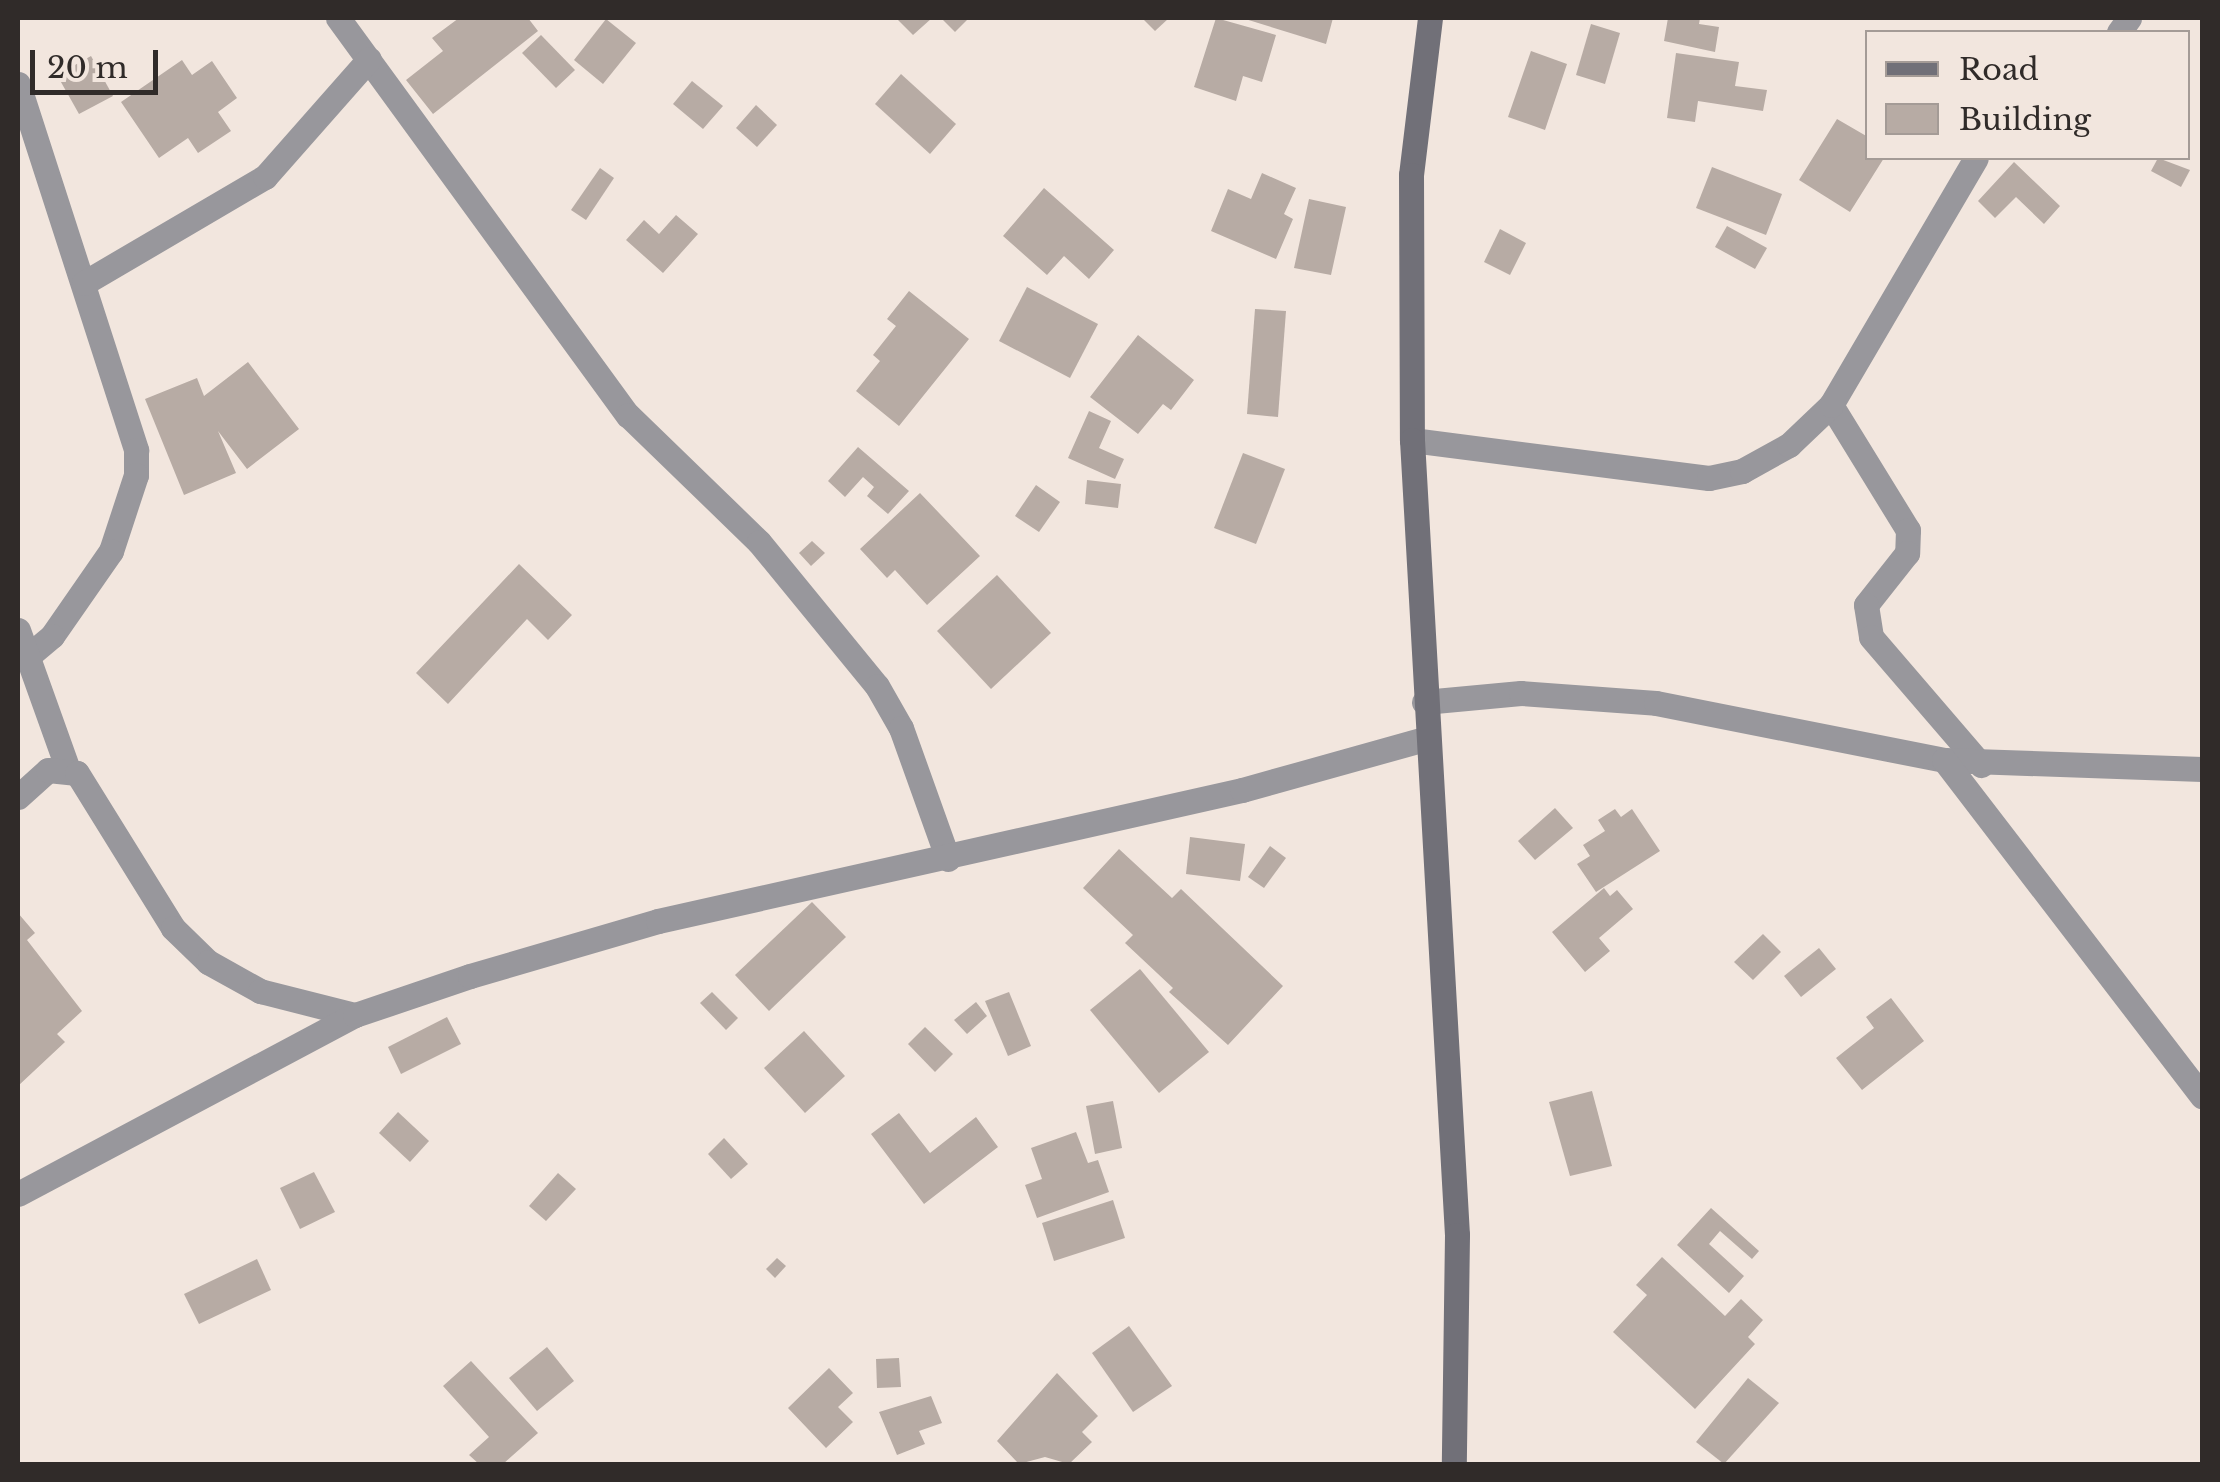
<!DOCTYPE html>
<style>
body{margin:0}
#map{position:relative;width:2220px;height:1482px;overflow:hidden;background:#f2e6de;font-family:"Libre Baskerville",serif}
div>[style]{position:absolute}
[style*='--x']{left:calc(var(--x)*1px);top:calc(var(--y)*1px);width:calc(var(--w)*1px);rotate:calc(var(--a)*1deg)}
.building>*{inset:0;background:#b7aba4}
.street>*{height:25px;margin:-12.5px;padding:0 12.5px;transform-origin:12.5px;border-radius:12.5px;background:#98979c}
.secondary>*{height:25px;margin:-12.5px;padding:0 12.5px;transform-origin:12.5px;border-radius:12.5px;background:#717078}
span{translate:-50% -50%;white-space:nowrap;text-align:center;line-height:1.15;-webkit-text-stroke:8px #f2e6de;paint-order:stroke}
.frame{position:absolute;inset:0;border:20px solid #302b29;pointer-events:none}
.legend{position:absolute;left:1865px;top:30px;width:325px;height:130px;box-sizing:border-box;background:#f2e6de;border:2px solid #a49b96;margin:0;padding:12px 18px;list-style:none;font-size:30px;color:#302b29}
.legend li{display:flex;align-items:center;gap:20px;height:50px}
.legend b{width:50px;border:2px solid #a49b96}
.scale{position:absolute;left:30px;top:50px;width:128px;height:45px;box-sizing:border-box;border:5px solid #302b29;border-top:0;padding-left:12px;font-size:30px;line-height:35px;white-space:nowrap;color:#302b29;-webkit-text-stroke:8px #f2e6de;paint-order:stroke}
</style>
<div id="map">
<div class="building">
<i style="clip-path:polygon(459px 18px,528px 18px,538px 31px,433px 114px,406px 80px,443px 51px,432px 38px)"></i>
<i style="clip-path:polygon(896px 18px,932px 18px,913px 35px)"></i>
<i style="clip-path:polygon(941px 18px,969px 18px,955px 32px)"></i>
<i style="clip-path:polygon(1142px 18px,1169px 18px,1155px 31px)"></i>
<i style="clip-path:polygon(1216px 18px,1276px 35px,1262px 82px,1243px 76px,1236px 101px,1194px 87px)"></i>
<i style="clip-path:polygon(1242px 18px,1333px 18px,1326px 44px)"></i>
<i style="clip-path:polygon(1668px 18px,1700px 18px,1699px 24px,1719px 27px,1715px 52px,1664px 41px)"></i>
<i style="clip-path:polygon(606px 19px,636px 43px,603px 84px,574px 60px)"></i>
<i style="clip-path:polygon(1591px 24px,1620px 33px,1605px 84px,1576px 75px)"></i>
<i style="clip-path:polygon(541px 35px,575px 70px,556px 88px,522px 53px)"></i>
<i style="clip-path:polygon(1531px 51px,1567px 64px,1545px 130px,1508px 117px)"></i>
<i style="clip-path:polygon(1676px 53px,1739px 62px,1735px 86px,1767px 90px,1763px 111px,1698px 101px,1695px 122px,1667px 118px)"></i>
<i style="clip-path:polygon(91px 56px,113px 96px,79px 114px,57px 75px)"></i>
<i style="clip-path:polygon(182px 60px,192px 75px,212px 61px,237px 98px,218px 112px,231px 131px,198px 153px,188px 138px,159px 158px,121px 102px)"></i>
<i style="clip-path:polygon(901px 74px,956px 124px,930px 154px,875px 104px)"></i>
<i style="clip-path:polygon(692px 81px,723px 106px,703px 129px,673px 104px)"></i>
<i style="clip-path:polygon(756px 105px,777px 125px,757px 147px,736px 128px)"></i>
<i style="clip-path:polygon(1837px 119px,1868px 137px,1868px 158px,1884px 158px,1850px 212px,1799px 180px)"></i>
<i style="clip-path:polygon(2158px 158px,2190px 170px,2181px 187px,2151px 171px)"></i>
<i style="clip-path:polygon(2014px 162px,2060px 206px,2044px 224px,2016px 197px,1995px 218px,1978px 201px)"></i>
<i style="clip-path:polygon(1712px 167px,1782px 194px,1766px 235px,1696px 208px)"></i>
<i style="clip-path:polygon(600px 168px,614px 178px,586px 220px,571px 210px)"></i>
<i style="clip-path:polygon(1262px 173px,1296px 188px,1284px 214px,1293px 219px,1276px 259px,1211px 231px,1228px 189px,1251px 199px)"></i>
<i style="clip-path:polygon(1044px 188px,1114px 250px,1089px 279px,1064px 256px,1047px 275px,1003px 236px)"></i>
<i style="clip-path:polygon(1309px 199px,1346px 207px,1331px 275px,1294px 268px)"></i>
<i style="clip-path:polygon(676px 215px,698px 234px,663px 273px,626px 240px,644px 220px,659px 234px)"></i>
<i style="clip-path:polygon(1727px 226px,1767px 248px,1755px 269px,1715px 247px)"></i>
<i style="clip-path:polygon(1500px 229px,1526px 243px,1510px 275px,1484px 262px)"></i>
<i style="clip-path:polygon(1027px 287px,1098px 324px,1070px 378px,999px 341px)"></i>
<i style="clip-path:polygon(909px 291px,969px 339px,899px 426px,856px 391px,880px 361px,873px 355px,896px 326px,887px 319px)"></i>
<i style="clip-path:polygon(1255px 309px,1286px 311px,1278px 417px,1247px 414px)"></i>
<i style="clip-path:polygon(1138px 335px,1194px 380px,1171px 410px,1163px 404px,1138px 434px,1090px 397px)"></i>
<i style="clip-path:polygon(248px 362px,299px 429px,247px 469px,218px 431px,236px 473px,184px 495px,145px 399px,197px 378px,204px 396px)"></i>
<i style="clip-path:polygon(1089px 411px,1111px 421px,1099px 448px,1124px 459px,1115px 479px,1068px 458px)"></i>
<i style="clip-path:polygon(858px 447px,909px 491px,888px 514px,867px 496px,874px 487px,863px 477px,845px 497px,828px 481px)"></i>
<i style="clip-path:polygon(1243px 453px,1285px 469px,1256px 544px,1214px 528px)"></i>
<i style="clip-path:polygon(1087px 480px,1121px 484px,1118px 508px,1085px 504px)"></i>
<i style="clip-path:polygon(1036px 485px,1060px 502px,1039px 532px,1015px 516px)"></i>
<i style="clip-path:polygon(920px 493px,980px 556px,927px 605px,895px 570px,887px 578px,860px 549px)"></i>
<i style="clip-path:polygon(812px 541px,825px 553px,811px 566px,799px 553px)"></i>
<i style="clip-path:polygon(519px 564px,572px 615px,548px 640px,527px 619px,448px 704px,416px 673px)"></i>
<i style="clip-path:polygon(997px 575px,1051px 633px,991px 689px,937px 631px)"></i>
<i style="clip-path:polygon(1555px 808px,1573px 828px,1535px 860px,1518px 841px)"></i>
<i style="clip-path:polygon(1615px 809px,1621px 817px,1632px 809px,1660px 851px,1596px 892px,1577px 864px,1590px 856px,1583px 845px,1605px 831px,1598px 820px)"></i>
<i style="clip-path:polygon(1190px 837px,1245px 844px,1240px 881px,1186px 874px)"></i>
<i style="clip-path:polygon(1270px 846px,1286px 858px,1264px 888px,1248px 877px)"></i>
<i style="clip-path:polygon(1119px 849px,1172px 898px,1181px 889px,1283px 986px,1228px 1045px,1169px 992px,1173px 988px,1125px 943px,1133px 935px,1083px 888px)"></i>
<i style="clip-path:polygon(1604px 888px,1610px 896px,1617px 890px,1633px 909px,1599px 938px,1610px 951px,1585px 972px,1552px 932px)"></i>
<i style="clip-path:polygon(812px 902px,846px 937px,769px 1011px,735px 975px)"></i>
<i style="clip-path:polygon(18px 913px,35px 933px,27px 940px,82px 1011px,57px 1034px,65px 1042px,18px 1086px)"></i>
<i style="clip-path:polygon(1763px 934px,1781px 952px,1753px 980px,1734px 962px)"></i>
<i style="clip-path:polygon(1819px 948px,1836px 969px,1801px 997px,1784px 976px)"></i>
<i style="clip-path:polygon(1140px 969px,1209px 1052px,1159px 1093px,1090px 1010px)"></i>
<i style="clip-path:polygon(712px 992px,738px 1018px,726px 1030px,700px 1003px)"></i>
<i style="clip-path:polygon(1009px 992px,1031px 1046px,1008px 1056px,985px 1001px)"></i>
<i style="clip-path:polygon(1891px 998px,1924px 1041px,1862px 1090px,1836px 1058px,1874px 1028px,1866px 1017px)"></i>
<i style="clip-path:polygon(976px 1002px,987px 1016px,967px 1034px,954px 1020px)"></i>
<i style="clip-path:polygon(447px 1017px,461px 1044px,401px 1074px,388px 1047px)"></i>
<i style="clip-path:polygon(925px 1027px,953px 1054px,935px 1072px,908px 1044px)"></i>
<i style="clip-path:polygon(804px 1031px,845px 1076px,805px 1113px,764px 1068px)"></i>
<i style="clip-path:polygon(1592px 1091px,1612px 1166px,1570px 1176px,1549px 1102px)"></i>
<i style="clip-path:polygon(1113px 1101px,1122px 1148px,1095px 1154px,1086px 1106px)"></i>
<i style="clip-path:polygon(398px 1112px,429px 1141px,410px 1162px,379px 1133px)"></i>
<i style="clip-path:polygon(899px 1113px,930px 1153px,976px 1117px,998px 1147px,924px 1204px,871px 1134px)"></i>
<i style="clip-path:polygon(1076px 1132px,1088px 1163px,1098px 1160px,1109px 1192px,1037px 1218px,1025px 1185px,1042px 1179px,1031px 1148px)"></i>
<i style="clip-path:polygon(724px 1138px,748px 1164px,731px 1179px,708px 1154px)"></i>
<i style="clip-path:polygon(314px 1172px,335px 1212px,300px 1229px,280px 1188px)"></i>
<i style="clip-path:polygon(558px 1173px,576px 1189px,546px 1221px,529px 1206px)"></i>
<i style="clip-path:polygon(1113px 1200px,1125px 1238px,1054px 1261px,1042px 1223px)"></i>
<i style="clip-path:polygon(1711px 1208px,1759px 1251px,1752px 1259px,1720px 1231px,1709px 1244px,1744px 1276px,1729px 1293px,1677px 1245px)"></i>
<i style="clip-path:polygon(1662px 1257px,1725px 1316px,1741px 1299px,1763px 1320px,1748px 1337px,1755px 1344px,1695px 1409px,1613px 1332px,1647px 1295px,1636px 1285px)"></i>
<i style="clip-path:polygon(777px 1258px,786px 1266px,775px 1278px,766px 1269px)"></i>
<i style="clip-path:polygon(257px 1259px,271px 1290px,199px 1324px,184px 1294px)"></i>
<i style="clip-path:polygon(1129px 1326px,1172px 1386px,1133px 1412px,1092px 1353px)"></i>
<i style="clip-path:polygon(547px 1347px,574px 1381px,537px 1411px,509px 1378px)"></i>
<i style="clip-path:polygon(899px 1358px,901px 1387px,877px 1388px,876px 1359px)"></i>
<i style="clip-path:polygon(471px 1361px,538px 1433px,503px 1464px,479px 1464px,469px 1455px,489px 1437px,443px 1386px)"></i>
<i style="clip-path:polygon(829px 1368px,853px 1393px,838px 1407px,853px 1422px,826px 1448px,788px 1408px)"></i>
<i style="clip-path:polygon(1057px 1373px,1098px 1416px,1082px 1432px,1092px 1442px,1069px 1464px,1045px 1457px,1019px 1464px,997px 1441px)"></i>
<i style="clip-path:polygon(1748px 1378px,1779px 1403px,1724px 1464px,1696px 1442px)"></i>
<i style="clip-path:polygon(931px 1396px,942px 1423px,919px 1431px,925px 1444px,897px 1455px,879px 1412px)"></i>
</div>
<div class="street">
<i style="--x:338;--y:18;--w:492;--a:53.9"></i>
<i style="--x:628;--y:415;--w:182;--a:44.1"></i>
<i style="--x:759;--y:542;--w:186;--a:50.7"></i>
<i style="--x:877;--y:686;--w:48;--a:60.3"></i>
<i style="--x:901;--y:728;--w:139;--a:70.3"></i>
<i style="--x:2119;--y:32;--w:17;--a:-54"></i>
<i style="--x:18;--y:84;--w:385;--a:72.1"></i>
<i style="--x:136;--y:450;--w:25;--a:90"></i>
<i style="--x:136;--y:475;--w:80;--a:108.2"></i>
<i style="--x:111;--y:551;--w:103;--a:124.8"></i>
<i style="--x:52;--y:636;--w:31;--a:140"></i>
<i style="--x:84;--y:283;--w:210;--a:-30.4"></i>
<i style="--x:265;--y:177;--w:157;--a:-48.6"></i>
<i style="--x:1831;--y:405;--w:147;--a:58.4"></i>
<i style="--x:1908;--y:530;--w:23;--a:92"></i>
<i style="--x:1907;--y:553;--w:66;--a:128.3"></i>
<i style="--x:1866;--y:605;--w:32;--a:81"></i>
<i style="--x:1871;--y:637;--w:169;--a:49.3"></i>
<i style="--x:1412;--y:440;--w:299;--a:7.3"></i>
<i style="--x:1709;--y:478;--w:34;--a:-12"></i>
<i style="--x:1742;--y:471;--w:54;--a:-29"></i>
<i style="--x:1789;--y:445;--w:58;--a:-43.6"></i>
<i style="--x:1831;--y:405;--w:286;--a:-59.6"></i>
<i style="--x:18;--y:630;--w:145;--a:70.3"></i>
<i style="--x:1424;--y:702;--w:97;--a:-5.3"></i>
<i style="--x:1521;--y:693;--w:135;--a:4.2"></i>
<i style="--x:1656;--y:703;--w:294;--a:11.2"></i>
<i style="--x:1944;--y:760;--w:258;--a:2"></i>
<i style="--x:1944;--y:760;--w:424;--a:52.5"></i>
<i style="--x:18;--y:797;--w:40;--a:-42"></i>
<i style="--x:48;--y:770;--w:29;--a:6"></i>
<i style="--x:77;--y:773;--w:182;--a:58.2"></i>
<i style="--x:173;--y:928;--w:49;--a:44.2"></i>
<i style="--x:208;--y:962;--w:60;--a:29.1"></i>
<i style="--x:260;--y:991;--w:98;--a:14.2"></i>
<i style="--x:18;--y:1194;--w:382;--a:-28"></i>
<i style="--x:355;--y:1015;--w:121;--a:-18.7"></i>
<i style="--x:470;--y:976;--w:196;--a:-16.3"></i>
<i style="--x:658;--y:921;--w:599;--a:-12.64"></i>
<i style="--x:1242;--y:790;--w:190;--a:-15.6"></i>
</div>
<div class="secondary">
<i style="--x:1430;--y:18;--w:158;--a:96.9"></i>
<i style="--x:1411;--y:175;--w:265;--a:89.8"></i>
<i style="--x:1412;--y:440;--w:796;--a:86.76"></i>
<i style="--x:1457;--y:1235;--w:229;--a:90.8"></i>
</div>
<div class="frame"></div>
<ul class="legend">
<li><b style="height:12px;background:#717078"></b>Road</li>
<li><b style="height:28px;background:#b7aba4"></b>Building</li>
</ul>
<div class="scale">20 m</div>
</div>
